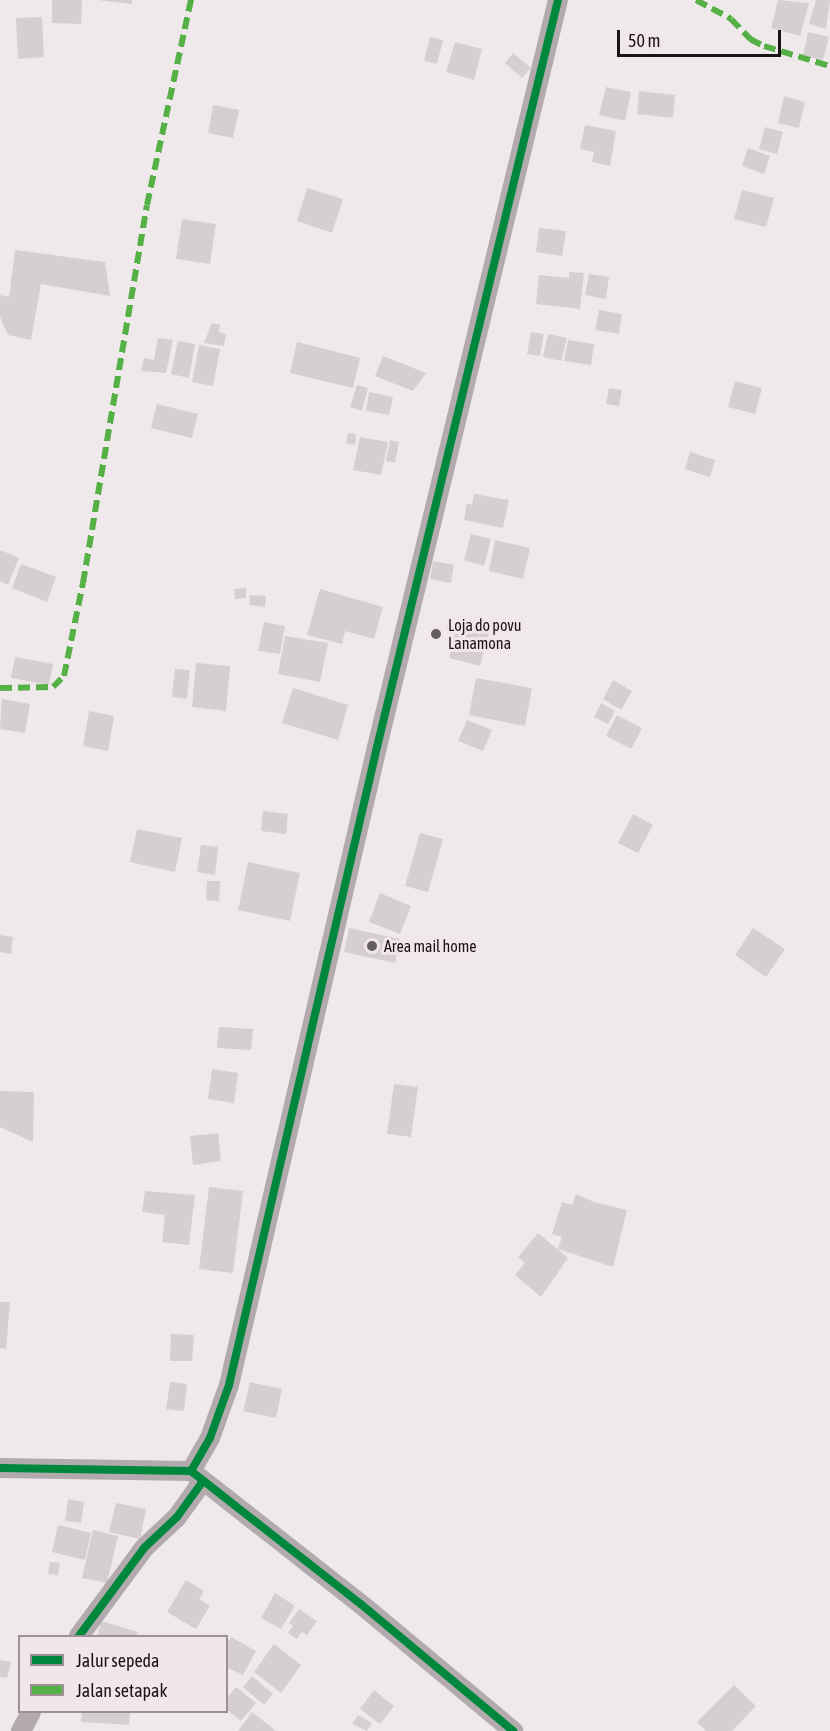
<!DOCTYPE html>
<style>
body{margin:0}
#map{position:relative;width:830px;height:1731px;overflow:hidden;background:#f0e9ec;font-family:"Asap Condensed",sans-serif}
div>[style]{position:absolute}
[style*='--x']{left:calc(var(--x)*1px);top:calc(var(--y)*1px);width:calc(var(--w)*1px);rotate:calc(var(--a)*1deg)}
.building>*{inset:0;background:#d5cfd1}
.street>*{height:20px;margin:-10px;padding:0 10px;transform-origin:10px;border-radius:10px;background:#b2aaad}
.quiet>*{height:6px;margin-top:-3px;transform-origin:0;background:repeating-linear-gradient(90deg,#55b145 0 12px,transparent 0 18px)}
.cycleway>*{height:8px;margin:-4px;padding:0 4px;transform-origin:4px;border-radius:4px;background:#00873e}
.dots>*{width:16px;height:16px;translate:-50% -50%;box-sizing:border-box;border:3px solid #f3e6eb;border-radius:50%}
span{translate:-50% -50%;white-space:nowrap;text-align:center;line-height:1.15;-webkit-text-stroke:6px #f3e6eb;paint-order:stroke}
.poi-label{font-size:16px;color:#191516}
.left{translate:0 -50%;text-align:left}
.legend{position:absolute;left:18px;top:1635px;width:210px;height:78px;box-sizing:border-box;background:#f3e6eb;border:2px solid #9c9296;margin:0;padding:8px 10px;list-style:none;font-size:18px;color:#191516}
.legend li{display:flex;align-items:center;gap:12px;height:30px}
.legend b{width:30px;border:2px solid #9c9296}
.scale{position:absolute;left:617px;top:30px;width:164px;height:27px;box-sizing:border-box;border:3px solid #191516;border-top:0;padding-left:8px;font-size:18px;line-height:21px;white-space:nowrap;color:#191516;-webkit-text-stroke:4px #f3e6eb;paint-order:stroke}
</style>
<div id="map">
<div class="building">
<i style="clip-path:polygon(52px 0,82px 0,81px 24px,52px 23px)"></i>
<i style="clip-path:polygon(98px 0,132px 0,132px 4px)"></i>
<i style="clip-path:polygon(778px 0,809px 3px,800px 36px,771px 28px)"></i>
<i style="clip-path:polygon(816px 0,830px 0,826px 29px,809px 24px)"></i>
<i style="clip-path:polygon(42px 17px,44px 57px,18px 59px,16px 18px)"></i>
<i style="clip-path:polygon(808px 32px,829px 37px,823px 60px,803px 56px)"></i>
<i style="clip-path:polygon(430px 37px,443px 40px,437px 64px,424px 61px)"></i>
<i style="clip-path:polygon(455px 42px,482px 49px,474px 80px,446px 72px)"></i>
<i style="clip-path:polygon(513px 53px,531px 68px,522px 78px,505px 63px)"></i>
<i style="clip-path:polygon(606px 87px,631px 92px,625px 121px,599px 115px)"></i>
<i style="clip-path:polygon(639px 91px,675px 95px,673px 118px,637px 114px)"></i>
<i style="clip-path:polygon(784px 96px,805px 102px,799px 128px,778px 123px)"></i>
<i style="clip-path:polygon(213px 105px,239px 110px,233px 138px,208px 133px)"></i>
<i style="clip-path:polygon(585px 125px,616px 131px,610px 166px,592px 162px,594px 152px,580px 149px)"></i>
<i style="clip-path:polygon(765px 127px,783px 132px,777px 154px,759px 149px)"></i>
<i style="clip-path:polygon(748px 148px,770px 156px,764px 174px,742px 166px)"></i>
<i style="clip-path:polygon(307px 188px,343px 199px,332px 233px,297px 221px)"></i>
<i style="clip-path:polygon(742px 190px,774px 198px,766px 227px,734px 219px)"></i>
<i style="clip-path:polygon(182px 219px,216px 224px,210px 264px,176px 259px)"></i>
<i style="clip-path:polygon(539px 228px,566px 231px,562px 256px,536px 252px)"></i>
<i style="clip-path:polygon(15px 250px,105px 262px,110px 296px,41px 284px,31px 340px,8px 335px,0 317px,0 295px,9px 297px)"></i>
<i style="clip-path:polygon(569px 272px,584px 273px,580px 309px,536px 304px,539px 275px,569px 278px)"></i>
<i style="clip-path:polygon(589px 274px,609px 277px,606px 299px,585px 295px)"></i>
<i style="clip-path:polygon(599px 310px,622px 314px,619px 334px,595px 330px)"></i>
<i style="clip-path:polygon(212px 323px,220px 325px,219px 332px,226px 334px,224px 346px,204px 343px)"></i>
<i style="clip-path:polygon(531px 332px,544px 334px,540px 356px,527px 354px)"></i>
<i style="clip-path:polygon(548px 334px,567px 338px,561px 361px,543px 357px)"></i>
<i style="clip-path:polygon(158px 338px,173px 340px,166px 373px,141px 371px,144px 358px,154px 360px)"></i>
<i style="clip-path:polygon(568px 340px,594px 344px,591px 365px,564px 361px)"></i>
<i style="clip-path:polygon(178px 341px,195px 344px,189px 378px,171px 374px)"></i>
<i style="clip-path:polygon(297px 342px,360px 358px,353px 388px,290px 373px)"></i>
<i style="clip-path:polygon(199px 345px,220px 349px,213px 386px,192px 382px)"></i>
<i style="clip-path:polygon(383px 356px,426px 373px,413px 391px,375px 376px)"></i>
<i style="clip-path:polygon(735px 381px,762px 388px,755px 414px,728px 407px)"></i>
<i style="clip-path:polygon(357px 385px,368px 388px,362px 411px,350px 407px)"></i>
<i style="clip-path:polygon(609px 388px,622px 390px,619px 406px,606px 404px)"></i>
<i style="clip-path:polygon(369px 392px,393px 397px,389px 415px,366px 411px)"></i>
<i style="clip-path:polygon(157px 404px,198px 414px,192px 438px,151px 428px)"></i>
<i style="clip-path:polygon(348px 433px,356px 434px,355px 445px,346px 443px)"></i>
<i style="clip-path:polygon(360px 437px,388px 442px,381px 475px,353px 470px)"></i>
<i style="clip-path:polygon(390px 440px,399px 442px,395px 463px,386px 461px)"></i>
<i style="clip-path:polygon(690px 452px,715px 460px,710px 477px,685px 469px)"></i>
<i style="clip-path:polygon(474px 494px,509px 500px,503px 528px,464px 520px,467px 503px,472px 505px)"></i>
<i style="clip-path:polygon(471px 534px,491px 539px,484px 566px,464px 560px)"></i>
<i style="clip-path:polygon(495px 540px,530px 548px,523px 579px,489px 571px)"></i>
<i style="clip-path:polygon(0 550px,19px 558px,8px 585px,0 581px)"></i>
<i style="clip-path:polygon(433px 561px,454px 565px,451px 583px,430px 579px)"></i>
<i style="clip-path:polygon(21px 564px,56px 577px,47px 602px,12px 588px)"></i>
<i style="clip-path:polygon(246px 588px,246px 598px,235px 599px,234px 589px)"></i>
<i style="clip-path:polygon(320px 589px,383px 607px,374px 639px,345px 631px,342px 644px,307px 635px)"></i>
<i style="clip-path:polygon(250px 595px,266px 596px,265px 607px,249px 605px)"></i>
<i style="clip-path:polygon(458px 620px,490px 629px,480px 666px,449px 658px)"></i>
<i style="clip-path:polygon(264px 622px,285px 626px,280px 654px,258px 651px)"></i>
<i style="clip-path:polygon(285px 636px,328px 643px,320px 682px,278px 674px)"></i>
<i style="clip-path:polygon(15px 657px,53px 664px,49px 685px,11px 678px)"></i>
<i style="clip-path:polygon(196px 663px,230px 666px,226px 711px,192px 707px)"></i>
<i style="clip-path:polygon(175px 669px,190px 670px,187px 699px,172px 697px)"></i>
<i style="clip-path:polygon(476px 678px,532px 688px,525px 726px,469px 715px)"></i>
<i style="clip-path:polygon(613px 680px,632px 691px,621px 710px,603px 699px)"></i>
<i style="clip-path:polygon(293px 688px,348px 705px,338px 740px,282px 723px)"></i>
<i style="clip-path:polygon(2px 699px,30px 704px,25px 733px,0 729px)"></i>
<i style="clip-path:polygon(601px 703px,615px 711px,608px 724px,594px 717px)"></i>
<i style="clip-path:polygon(89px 711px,114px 716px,108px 751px,83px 746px)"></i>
<i style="clip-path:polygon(617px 715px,642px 728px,631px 749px,606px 736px)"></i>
<i style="clip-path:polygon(467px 720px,492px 730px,483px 751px,458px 741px)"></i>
<i style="clip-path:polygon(263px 811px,288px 814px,286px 834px,261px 831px)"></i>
<i style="clip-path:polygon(633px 814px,653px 825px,638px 853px,618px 843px)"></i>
<i style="clip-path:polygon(137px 829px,182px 838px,175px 872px,130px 862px)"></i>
<i style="clip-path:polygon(420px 833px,443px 839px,428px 892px,405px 886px)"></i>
<i style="clip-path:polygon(201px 845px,218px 847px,215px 875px,197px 872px)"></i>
<i style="clip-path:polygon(248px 862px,300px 873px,290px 921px,238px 910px)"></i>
<i style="clip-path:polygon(207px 881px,220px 881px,219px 901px,206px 900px)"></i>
<i style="clip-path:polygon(380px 893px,411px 906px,400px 934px,369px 922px)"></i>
<i style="clip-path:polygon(349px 928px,400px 939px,395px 963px,344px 952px)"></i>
<i style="clip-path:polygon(753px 928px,785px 949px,766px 977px,735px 955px)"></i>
<i style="clip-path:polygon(0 935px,13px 937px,11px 954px,0 952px)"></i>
<i style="clip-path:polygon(219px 1027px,253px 1029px,251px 1050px,217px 1048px)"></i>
<i style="clip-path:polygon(212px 1069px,238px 1073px,234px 1103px,208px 1099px)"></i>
<i style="clip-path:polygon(394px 1084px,418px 1087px,411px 1137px,387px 1134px)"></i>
<i style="clip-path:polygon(0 1091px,34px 1092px,33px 1142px,0 1127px)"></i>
<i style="clip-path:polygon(218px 1133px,221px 1161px,193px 1165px,190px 1136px)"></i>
<i style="clip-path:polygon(209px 1187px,243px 1191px,233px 1273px,199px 1269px)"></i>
<i style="clip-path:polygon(145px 1191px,195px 1195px,189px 1245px,162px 1242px,165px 1215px,142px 1212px)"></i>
<i style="clip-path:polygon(576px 1194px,594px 1202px,627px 1210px,613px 1267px,558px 1249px,562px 1237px,552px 1234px,562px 1202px,572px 1205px)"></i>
<i style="clip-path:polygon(538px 1233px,568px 1258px,541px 1297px,515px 1275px,525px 1263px,518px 1257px)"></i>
<i style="clip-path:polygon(0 1302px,10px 1302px,6px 1349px,0 1348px)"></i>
<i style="clip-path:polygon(171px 1334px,194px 1335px,192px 1361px,170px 1361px)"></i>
<i style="clip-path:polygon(170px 1382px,187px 1384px,184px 1411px,166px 1409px)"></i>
<i style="clip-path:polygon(250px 1382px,282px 1389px,276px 1418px,243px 1411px)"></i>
<i style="clip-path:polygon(68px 1499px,84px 1502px,81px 1523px,65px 1521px)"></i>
<i style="clip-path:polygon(116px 1503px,146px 1509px,140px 1539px,109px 1532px)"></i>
<i style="clip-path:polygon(58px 1525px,91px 1533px,85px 1560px,52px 1552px)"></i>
<i style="clip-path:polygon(93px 1530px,118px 1536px,107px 1583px,82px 1578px)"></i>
<i style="clip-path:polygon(50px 1562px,60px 1563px,58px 1575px,48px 1574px)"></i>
<i style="clip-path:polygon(186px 1580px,204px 1591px,199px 1599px,210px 1606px,196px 1629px,167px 1612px)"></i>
<i style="clip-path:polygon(275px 1593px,295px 1606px,281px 1629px,261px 1618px)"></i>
<i style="clip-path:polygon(299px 1609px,317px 1621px,307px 1635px,302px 1632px,297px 1639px,288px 1633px,293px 1626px,289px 1623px)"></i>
<i style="clip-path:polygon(101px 1621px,138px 1632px,136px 1636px,97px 1636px)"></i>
<i style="clip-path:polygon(231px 1637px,256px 1651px,243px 1675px,226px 1667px,226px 1646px)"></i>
<i style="clip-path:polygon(274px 1644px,301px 1665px,281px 1693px,254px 1672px)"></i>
<i style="clip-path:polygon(0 1660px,11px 1662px,7px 1678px,0 1677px)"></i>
<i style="clip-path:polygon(252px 1676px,273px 1694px,264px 1705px,243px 1687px)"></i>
<i style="clip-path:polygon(734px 1685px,756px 1706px,732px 1731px,706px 1731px,697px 1722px)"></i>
<i style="clip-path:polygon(236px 1687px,256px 1703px,241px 1721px,226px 1709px,226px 1699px)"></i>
<i style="clip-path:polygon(374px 1690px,394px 1706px,380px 1724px,360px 1709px)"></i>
<i style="clip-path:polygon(82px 1712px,130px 1712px,129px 1725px,81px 1722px)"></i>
<i style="clip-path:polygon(252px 1712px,276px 1731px,238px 1731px)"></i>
<i style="clip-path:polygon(358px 1715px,372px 1723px,367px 1731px,352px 1724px)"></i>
</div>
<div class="street">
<i style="--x:0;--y:1468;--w:191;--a:0.9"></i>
<i style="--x:191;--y:1471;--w:217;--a:38.1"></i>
<i style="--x:362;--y:1605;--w:197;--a:39.8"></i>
<i style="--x:191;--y:1471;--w:38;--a:-60"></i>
<i style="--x:210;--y:1438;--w:56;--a:-70.3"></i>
<i style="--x:229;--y:1385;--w:655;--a:-76.94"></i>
<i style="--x:377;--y:747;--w:769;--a:-76.38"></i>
<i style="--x:79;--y:1636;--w:109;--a:-53.5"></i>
<i style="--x:144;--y:1548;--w:45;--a:-43.2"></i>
<i style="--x:177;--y:1517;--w:44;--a:-54.2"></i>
<i style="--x:21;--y:1731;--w:21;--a:-62"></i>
</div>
<div class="quiet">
<i style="--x:696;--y:0;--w:40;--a:28"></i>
<i style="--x:731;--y:19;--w:28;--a:46"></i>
<i style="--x:750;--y:39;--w:16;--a:27"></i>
<i style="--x:764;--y:46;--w:69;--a:16.9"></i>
<i style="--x:0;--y:688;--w:53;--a:-1.1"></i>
<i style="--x:53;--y:687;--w:16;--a:-45"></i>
<i style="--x:64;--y:676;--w:95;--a:-78.5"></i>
<i style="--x:83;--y:583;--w:383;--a:-80.4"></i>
<i style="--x:147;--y:205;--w:210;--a:-77.9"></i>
</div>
<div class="cycleway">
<i style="--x:0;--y:1468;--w:191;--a:0.9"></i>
<i style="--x:191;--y:1471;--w:217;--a:38.1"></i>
<i style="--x:362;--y:1605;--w:197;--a:39.8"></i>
<i style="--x:191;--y:1471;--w:38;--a:-60"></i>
<i style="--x:210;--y:1438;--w:56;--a:-70.3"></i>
<i style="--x:229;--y:1385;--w:655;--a:-76.94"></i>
<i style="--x:377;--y:747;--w:769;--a:-76.38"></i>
<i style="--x:79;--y:1636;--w:109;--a:-53.5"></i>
<i style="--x:144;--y:1548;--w:45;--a:-43.2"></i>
<i style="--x:177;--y:1517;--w:44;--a:-54.2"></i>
</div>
<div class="dots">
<i style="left:436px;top:634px;background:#645f61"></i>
<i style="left:372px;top:946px;background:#645f61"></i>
</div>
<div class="poi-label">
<span class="left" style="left:448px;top:634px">Loja do povu<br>Lanamona</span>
<span class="left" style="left:384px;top:946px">Area mail home</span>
</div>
<ul class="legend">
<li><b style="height:8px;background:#00873e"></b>Jalur sepeda</li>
<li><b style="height:8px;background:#55b145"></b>Jalan setapak</li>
</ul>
<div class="scale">50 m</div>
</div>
